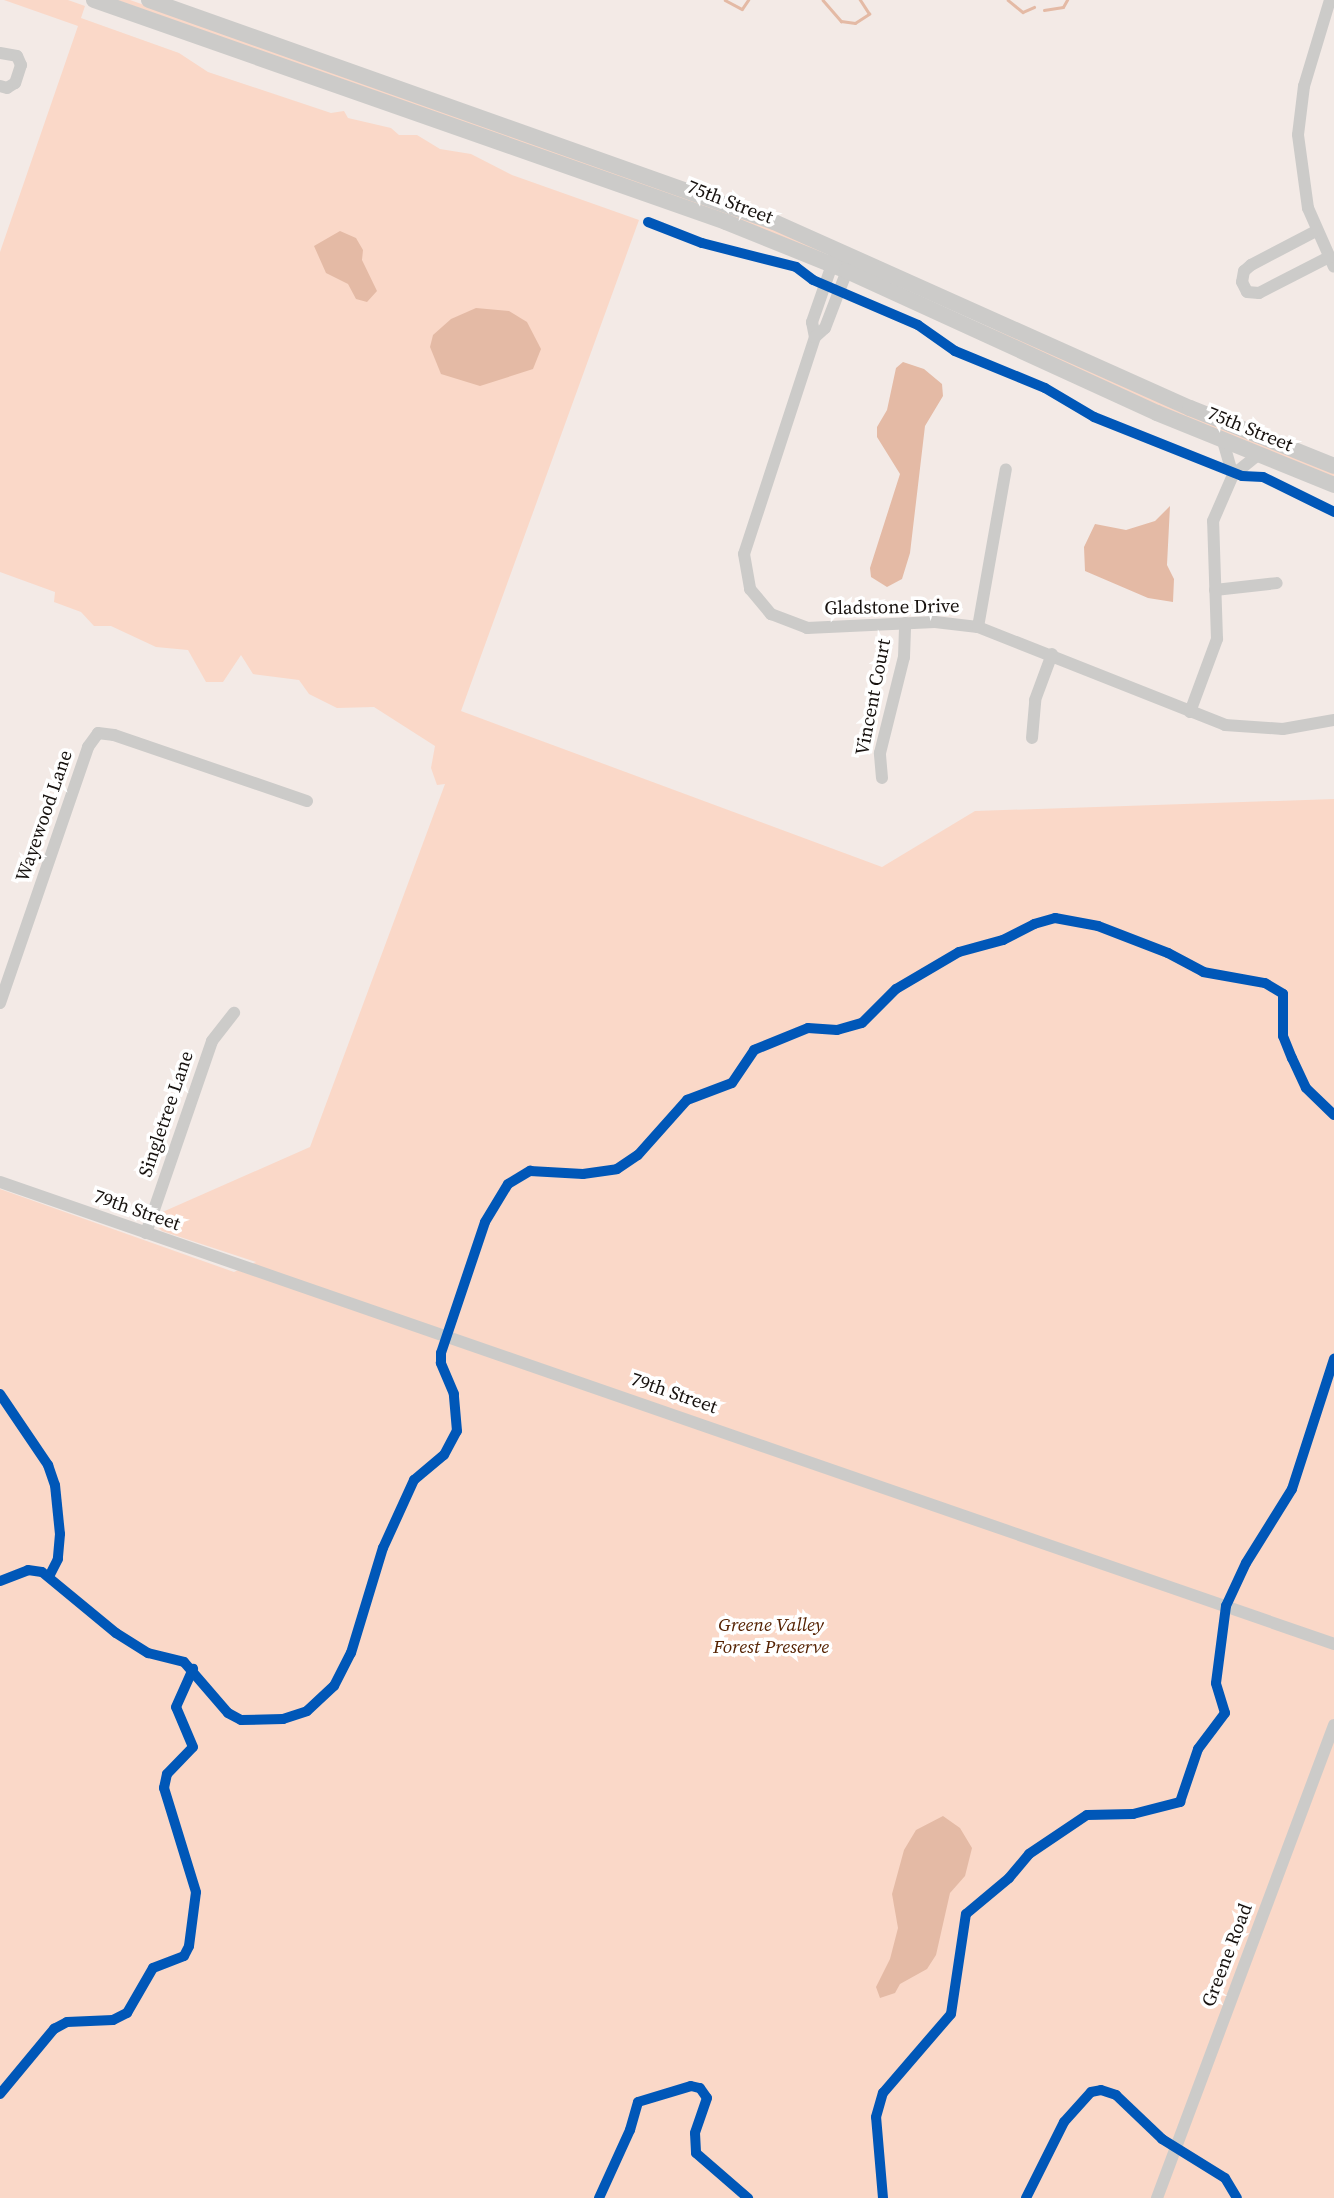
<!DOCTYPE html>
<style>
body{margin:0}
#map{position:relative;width:1334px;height:2198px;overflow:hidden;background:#f3eae6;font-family:"Source Serif 4",serif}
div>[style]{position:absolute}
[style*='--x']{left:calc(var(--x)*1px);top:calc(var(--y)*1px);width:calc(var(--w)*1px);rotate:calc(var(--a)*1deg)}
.green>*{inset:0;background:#fad8c8}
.water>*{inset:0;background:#e4baa5}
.stream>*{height:2.5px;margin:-1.25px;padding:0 1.25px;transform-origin:1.25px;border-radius:1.25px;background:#e4baa5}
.minor>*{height:12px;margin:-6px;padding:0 6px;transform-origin:6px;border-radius:6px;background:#cccbc9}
.major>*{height:16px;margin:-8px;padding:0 8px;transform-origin:8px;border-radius:8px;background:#cccbc9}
.cycleway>*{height:10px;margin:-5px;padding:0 5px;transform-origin:5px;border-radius:5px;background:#0057b8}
span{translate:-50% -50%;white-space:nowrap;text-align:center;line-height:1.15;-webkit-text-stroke:7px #fff;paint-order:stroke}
.street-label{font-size:19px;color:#17120f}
.park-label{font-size:19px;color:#552202;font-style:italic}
</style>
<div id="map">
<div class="green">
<i style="clip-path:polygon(4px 0,68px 0,85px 6px,81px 18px,179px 53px,208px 72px,331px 113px,344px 111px,348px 118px,391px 128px,399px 135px,417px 135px,440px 149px,471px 154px,512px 175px,639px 220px,461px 711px,882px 867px,975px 811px,1334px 799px,1334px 2198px,0 2198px,0 1189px,234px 1272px,256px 1262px,162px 1231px,157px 1226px,158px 1214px,310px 1147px,445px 784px,437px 785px,431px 768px,435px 746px,374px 707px,337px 708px,309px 694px,299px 680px,253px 674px,241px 655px,223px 682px,206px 682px,188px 650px,156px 647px,111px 626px,94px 626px,81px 612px,54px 602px,55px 592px,0 572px,0 252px,78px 26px)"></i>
<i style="clip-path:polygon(117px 0,130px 0,659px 185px,781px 232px,828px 255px)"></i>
<i style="clip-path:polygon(974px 321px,1334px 473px,1334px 479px,1151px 404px)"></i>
</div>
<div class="water">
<i style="clip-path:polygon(340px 231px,356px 238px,363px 250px,362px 260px,377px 291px,367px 302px,356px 299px,348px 284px,326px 273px,314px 246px)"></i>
<i style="clip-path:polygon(476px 308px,509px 311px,527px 322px,541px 349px,533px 369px,480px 386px,441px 374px,430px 347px,433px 335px,451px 319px)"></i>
<i style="clip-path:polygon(903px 362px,924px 369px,942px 384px,943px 396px,925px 426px,910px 553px,902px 579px,887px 587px,871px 577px,870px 568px,900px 474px,877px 437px,877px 427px,887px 410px,896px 368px)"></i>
<i style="clip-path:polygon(1170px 506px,1167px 565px,1174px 579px,1173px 602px,1148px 598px,1085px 571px,1084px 547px,1095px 524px,1126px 530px,1155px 521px)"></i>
<i style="clip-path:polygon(943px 1816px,960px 1828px,972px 1848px,965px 1876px,950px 1893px,936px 1955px,927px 1969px,900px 1984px,895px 1993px,880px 1998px,876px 1987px,890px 1959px,898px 1928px,892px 1894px,904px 1850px,916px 1830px)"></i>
</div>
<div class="stream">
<i style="--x:725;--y:0;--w:19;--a:28"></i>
<i style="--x:742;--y:9;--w:11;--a:-56"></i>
<i style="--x:823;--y:0;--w:28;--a:49"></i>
<i style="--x:841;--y:21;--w:14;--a:8"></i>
<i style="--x:855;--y:23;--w:17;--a:-33"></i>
<i style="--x:869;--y:14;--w:17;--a:-123"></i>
<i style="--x:1008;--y:0;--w:19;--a:39"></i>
<i style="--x:1023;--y:12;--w:12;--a:-24"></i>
<i style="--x:1044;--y:10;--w:19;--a:-9"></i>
<i style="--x:1063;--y:7;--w:8;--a:-60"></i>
</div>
<div class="minor">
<i style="--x:1330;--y:0;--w:90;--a:106.8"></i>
<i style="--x:1304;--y:86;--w:49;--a:97"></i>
<i style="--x:1298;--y:135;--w:74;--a:82.2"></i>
<i style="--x:1308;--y:208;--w:64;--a:66.2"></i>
<i style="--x:0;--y:53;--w:17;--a:10"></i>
<i style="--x:17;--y:56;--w:10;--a:66"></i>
<i style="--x:21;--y:65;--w:19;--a:108"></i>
<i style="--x:15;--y:83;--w:9;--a:148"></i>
<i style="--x:7;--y:88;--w:7;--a:-164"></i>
<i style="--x:1316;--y:231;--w:73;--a:152.4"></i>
<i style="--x:1251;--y:265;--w:9;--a:139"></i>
<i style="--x:1244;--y:271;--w:11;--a:100"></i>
<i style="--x:1242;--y:282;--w:11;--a:63"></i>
<i style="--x:1247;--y:292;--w:12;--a:5"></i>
<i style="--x:1259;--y:293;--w:79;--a:-27.2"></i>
<i style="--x:834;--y:259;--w:67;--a:109.2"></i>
<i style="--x:812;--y:322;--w:15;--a:79"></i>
<i style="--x:815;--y:337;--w:228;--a:108.1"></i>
<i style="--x:744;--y:554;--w:36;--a:80"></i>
<i style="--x:750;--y:589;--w:33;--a:50"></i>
<i style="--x:771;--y:614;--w:39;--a:21"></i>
<i style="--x:807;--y:628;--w:128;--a:-2.7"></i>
<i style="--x:935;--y:622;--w:43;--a:6.6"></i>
<i style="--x:978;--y:627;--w:266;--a:21.6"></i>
<i style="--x:1225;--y:725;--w:58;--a:3.9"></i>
<i style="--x:1283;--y:729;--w:52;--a:-10"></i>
<i style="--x:815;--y:337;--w:13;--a:-42"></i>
<i style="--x:825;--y:328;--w:70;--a:-69"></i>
<i style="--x:1223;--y:441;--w:35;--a:74"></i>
<i style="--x:1215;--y:590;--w:62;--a:-6.4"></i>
<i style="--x:978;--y:627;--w:160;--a:-80"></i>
<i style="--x:1190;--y:712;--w:78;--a:-69.7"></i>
<i style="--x:1217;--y:639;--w:118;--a:-91.9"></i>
<i style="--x:1213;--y:521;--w:50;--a:-66.5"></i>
<i style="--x:1233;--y:475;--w:32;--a:-39"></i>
<i style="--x:1032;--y:738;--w:38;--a:-85"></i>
<i style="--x:1035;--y:700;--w:49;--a:-69.7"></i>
<i style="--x:882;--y:778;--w:25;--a:-95"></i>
<i style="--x:880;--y:753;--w:99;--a:-76"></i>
<i style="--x:904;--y:657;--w:34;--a:-88"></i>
<i style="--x:0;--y:1003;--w:271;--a:-71"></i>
<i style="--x:88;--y:747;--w:17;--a:-54"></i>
<i style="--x:98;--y:733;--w:16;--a:7"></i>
<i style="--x:114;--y:735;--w:204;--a:18.9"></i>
<i style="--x:0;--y:1182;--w:1412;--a:19.1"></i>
<i style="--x:146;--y:1233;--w:203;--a:-71"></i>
<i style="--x:212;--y:1041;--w:36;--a:-52"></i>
<i style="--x:1157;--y:2198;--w:505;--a:-69.48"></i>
</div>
<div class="major">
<i style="--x:94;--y:0;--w:670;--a:19.35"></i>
<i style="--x:726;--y:222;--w:131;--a:22"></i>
<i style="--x:847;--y:271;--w:341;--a:24.6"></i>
<i style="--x:1157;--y:413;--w:191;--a:22.1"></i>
<i style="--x:149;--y:0;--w:663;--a:19.56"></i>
<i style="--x:774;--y:222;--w:456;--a:24.1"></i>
<i style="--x:1190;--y:408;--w:155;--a:21.9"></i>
</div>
<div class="cycleway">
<i style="--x:648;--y:222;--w:58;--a:21.3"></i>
<i style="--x:702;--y:243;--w:97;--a:14.3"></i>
<i style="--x:796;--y:267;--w:21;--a:37"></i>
<i style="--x:813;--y:280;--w:114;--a:23.2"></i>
<i style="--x:918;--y:325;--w:45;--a:35.1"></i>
<i style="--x:955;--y:351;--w:97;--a:22.3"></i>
<i style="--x:1045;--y:388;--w:57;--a:30.6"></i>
<i style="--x:1094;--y:417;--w:159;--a:21.7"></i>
<i style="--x:1242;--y:476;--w:21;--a:3"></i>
<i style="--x:1263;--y:477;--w:79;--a:26.2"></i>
<i style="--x:0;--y:1394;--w:86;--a:55.9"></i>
<i style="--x:48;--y:1465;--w:21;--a:71"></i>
<i style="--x:55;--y:1485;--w:49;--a:84.2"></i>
<i style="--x:60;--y:1534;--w:25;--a:95"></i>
<i style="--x:58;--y:1559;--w:20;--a:117"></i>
<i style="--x:0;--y:1581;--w:30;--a:-21"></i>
<i style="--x:28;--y:1570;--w:14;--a:8"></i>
<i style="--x:42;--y:1572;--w:96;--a:39.5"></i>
<i style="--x:116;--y:1633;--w:38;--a:32"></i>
<i style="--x:148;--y:1653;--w:37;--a:14"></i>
<i style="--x:184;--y:1662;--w:67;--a:49.2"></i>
<i style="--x:228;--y:1713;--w:15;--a:28"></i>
<i style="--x:241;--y:1720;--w:42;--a:-1.4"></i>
<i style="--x:283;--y:1719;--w:25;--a:-18"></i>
<i style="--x:307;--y:1711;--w:37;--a:-43"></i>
<i style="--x:334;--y:1686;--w:37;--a:-63"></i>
<i style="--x:351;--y:1653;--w:110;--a:-73.1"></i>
<i style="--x:383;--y:1548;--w:75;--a:-65.5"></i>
<i style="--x:414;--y:1480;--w:39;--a:-40"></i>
<i style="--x:444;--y:1455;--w:27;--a:-62"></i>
<i style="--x:457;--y:1431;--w:37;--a:-95"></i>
<i style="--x:454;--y:1394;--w:34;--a:-113"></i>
<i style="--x:441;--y:1363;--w:10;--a:-90"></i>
<i style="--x:441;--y:1353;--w:138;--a:-71.4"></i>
<i style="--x:485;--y:1222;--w:44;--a:-58.8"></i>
<i style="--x:508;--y:1184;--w:26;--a:-31"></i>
<i style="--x:530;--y:1171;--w:53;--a:3.2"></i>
<i style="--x:583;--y:1174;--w:34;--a:-8"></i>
<i style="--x:617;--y:1169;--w:25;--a:-34"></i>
<i style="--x:638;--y:1155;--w:74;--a:-48.3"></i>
<i style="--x:687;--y:1100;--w:48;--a:-20.7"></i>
<i style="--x:732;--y:1083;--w:40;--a:-56"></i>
<i style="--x:754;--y:1050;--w:58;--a:-22.2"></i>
<i style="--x:808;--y:1028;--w:29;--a:4"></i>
<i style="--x:837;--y:1030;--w:26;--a:-16"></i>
<i style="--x:862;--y:1023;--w:48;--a:-45"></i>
<i style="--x:896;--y:989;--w:73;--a:-30.4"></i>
<i style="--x:959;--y:952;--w:46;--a:-15.3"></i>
<i style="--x:1003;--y:940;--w:35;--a:-27"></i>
<i style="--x:1034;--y:924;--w:22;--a:-16"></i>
<i style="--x:1055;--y:918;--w:44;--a:10.5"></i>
<i style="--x:1098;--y:926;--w:75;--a:21.1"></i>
<i style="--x:1168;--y:953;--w:40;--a:28"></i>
<i style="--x:1203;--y:972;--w:63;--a:10.1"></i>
<i style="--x:1265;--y:983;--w:21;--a:31"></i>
<i style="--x:1283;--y:994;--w:42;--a:90"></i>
<i style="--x:1283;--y:1036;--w:24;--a:68"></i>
<i style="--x:1292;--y:1058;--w:33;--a:65"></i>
<i style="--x:1306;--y:1088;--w:39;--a:44"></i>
<i style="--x:0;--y:2094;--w:85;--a:-50.3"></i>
<i style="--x:54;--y:2029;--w:15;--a:-28"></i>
<i style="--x:67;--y:2022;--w:46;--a:-2.5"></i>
<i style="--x:113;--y:2020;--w:16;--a:-27"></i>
<i style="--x:127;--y:2013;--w:52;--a:-60"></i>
<i style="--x:153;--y:1968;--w:33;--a:-21"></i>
<i style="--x:184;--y:1956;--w:11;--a:-63"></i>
<i style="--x:189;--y:1946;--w:54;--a:-82.6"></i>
<i style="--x:196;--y:1892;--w:109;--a:-107.1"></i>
<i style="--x:164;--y:1788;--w:14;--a:-78"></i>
<i style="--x:167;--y:1774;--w:37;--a:-46"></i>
<i style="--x:193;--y:1747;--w:43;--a:-113"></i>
<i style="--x:176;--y:1707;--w:42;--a:-65.9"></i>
<i style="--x:599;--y:2198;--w:75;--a:-65.5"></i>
<i style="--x:630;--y:2130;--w:29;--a:-74"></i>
<i style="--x:638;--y:2102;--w:55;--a:-16.8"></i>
<i style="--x:691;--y:2086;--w:9;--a:13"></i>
<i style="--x:700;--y:2088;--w:12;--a:55"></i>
<i style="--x:707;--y:2098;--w:37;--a:109"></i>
<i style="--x:695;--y:2133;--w:20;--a:87"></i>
<i style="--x:696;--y:2153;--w:69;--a:40.9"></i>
<i style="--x:883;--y:2198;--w:81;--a:-94.9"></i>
<i style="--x:876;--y:2117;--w:25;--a:-74"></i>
<i style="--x:883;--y:2093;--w:104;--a:-49.3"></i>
<i style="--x:951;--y:2014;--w:101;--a:-81.5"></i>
<i style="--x:966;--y:1914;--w:56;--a:-39.9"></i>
<i style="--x:1009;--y:1878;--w:31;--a:-50"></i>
<i style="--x:1029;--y:1854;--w:70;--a:-33.9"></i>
<i style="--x:1087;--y:1815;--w:46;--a:-1.2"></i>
<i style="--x:1133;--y:1814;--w:49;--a:-14.3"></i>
<i style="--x:1180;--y:1802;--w:56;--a:-71.2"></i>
<i style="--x:1198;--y:1749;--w:45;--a:-53.1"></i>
<i style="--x:1225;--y:1713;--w:31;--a:-107"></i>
<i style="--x:1216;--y:1683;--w:78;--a:-82.6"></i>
<i style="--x:1226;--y:1606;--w:47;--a:-65.1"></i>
<i style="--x:1246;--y:1563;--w:87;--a:-58.1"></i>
<i style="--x:1292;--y:1489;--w:137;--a:-72.1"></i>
<i style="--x:1026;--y:2198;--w:85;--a:-63.4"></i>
<i style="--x:1064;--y:2122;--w:40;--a:-48"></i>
<i style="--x:1091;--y:2092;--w:10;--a:-11"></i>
<i style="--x:1101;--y:2090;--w:16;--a:18"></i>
<i style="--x:1116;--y:2095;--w:64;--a:43.7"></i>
<i style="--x:1162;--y:2139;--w:74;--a:31.8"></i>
<i style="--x:1225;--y:2178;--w:23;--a:59"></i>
</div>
<div class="street-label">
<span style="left:730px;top:202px;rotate:21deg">75th Street</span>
<span style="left:1250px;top:429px;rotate:22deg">75th Street</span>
<span style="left:892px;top:607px;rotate:-1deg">Gladstone Drive</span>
<span style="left:873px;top:697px;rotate:-79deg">Vincent Court</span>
<span style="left:44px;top:816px;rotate:-71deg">Wayewood Lane</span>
<span style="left:166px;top:1114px;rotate:-71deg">Singletree Lane</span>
<span style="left:137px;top:1210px;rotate:19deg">79th Street</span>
<span style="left:674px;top:1393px;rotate:19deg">79th Street</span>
<span style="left:1227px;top:1955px;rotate:-69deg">Greene Road</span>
</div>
<div class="park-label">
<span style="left:771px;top:1636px">Greene Valley<br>Forest Preserve</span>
</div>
</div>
